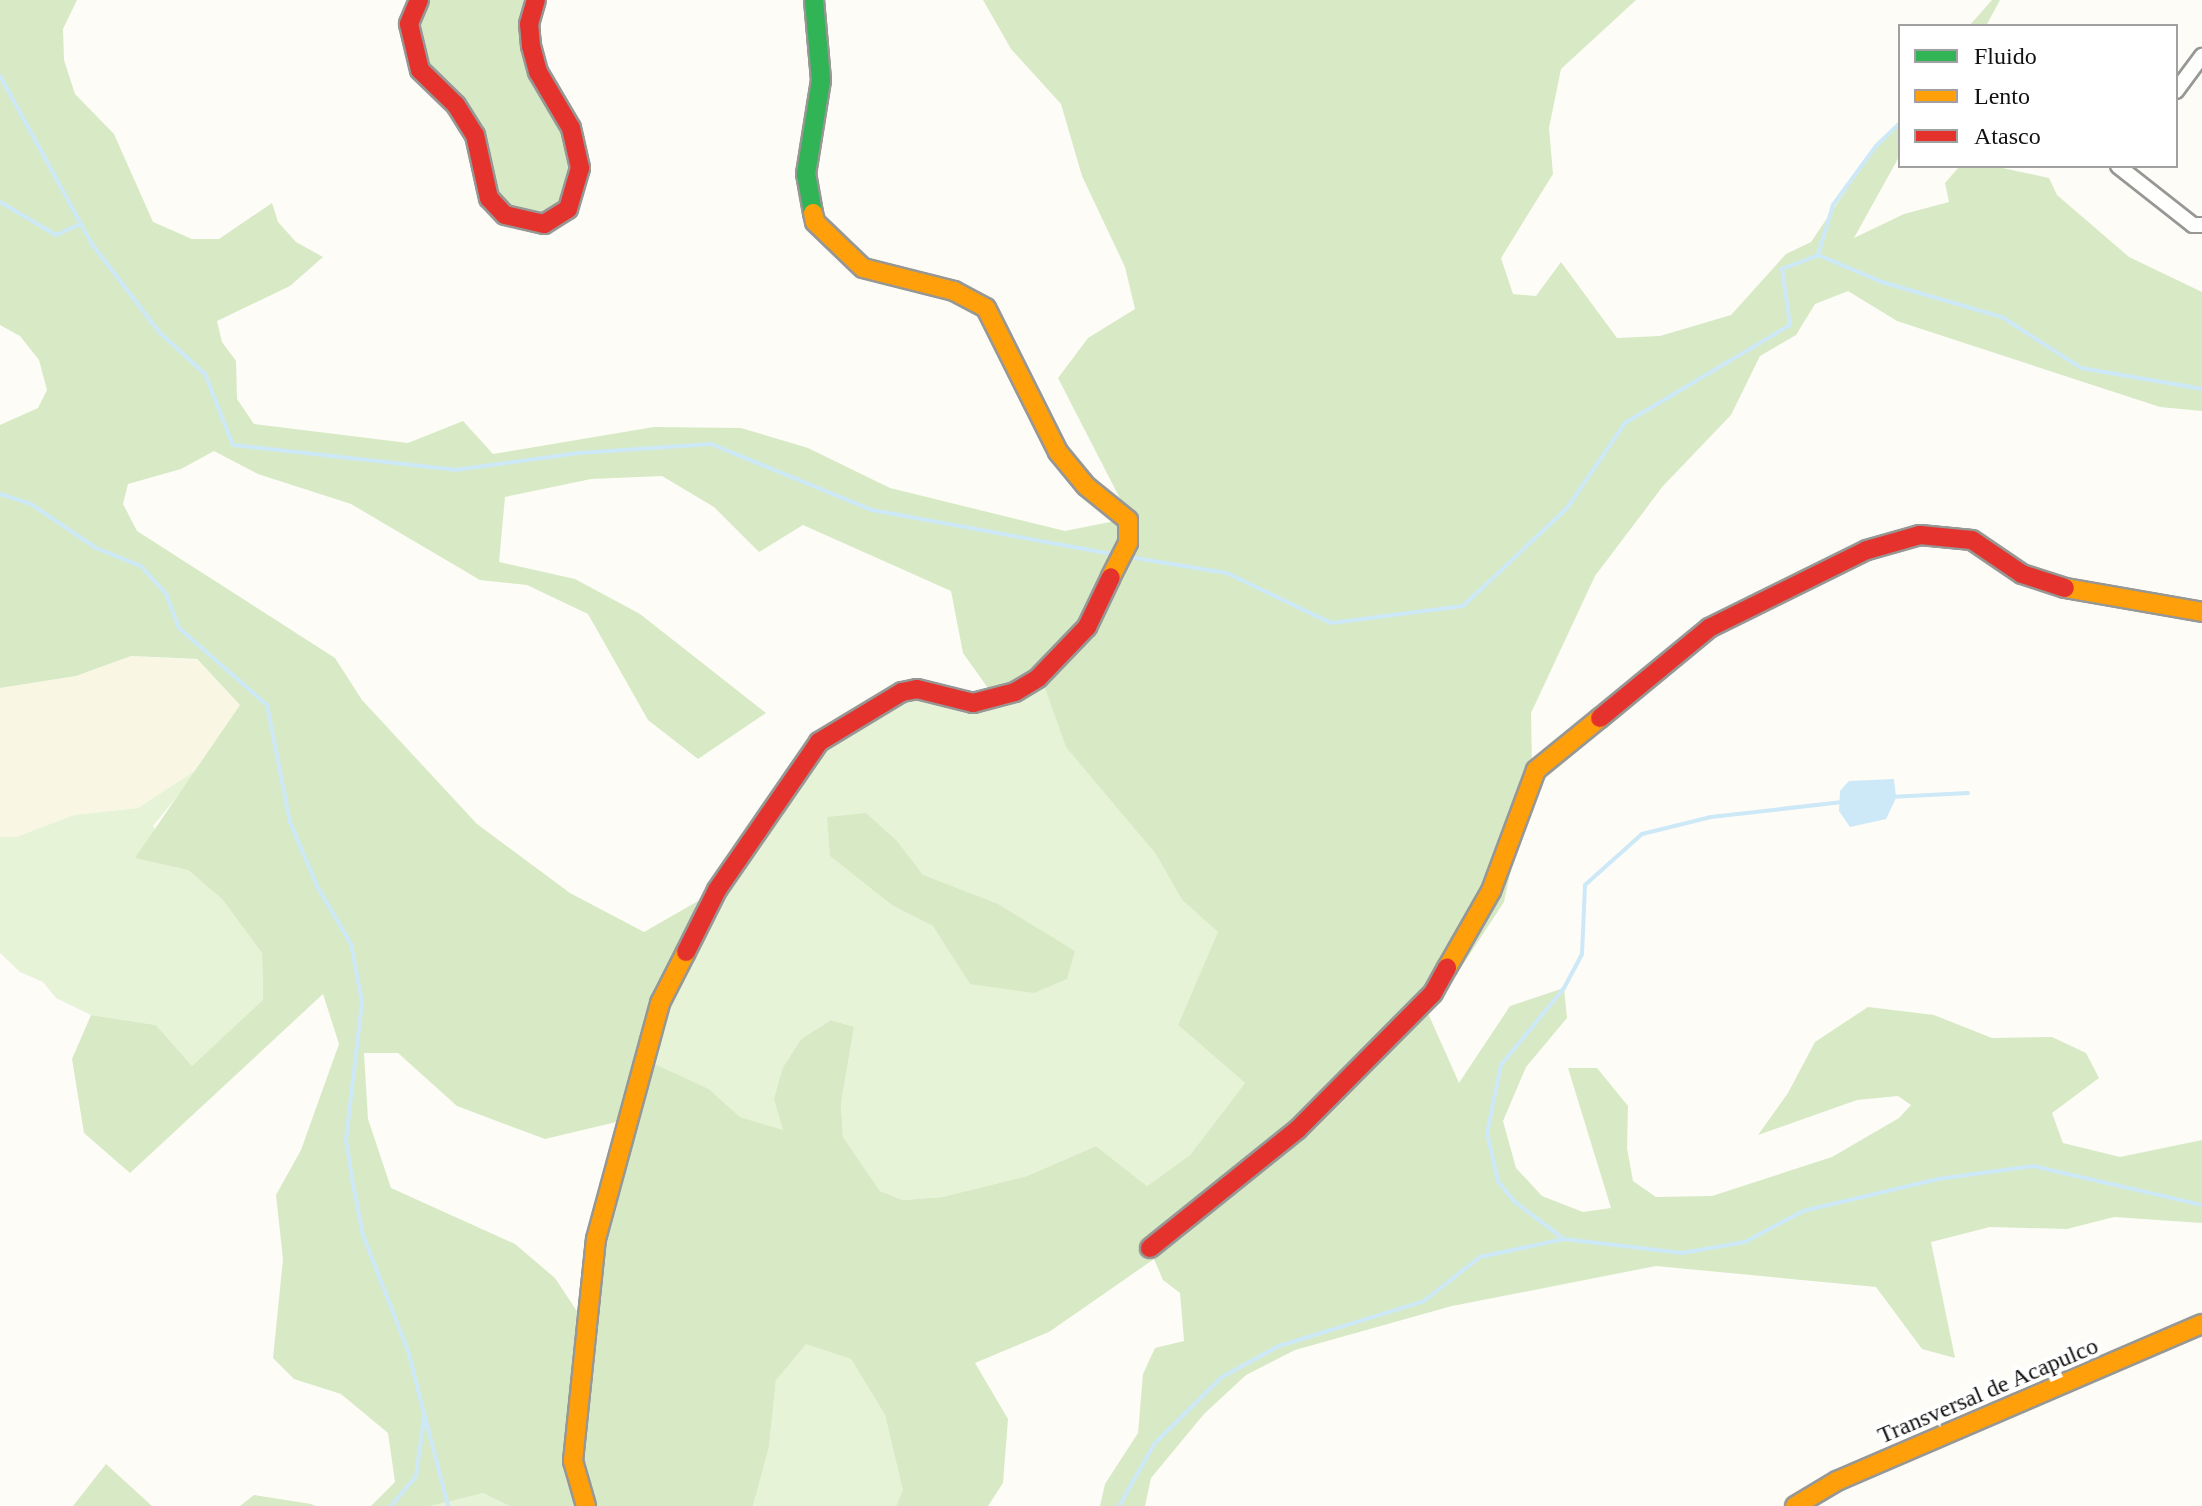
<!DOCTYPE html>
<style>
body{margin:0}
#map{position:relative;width:2202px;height:1506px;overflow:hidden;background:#fdfcf7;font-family:Georgia,serif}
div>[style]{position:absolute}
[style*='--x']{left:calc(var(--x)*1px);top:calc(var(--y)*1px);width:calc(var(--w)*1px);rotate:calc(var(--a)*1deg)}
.farmland>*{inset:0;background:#f9f7e4}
.green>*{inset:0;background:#e7f3d7}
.forest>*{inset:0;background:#d8eac5}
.water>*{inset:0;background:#cde8f7}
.stream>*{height:4px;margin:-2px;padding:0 2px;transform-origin:2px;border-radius:2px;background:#cde8f7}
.roads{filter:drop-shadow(2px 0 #979795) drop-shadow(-2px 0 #979795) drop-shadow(0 2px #979795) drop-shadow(0 -2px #979795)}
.street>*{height:14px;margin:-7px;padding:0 7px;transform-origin:7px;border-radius:7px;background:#fffffe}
.fast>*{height:18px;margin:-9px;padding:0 9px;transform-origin:9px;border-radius:9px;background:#30b455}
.slow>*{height:18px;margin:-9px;padding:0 9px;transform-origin:9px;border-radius:9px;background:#ff9f0a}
.jam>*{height:18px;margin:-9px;padding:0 9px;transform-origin:9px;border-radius:9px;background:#e5322d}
span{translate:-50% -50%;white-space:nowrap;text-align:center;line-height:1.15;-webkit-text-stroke:8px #fff;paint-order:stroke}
.street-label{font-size:24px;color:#111}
.legend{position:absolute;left:1898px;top:24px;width:280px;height:144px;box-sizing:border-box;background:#fff;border:2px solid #a0a0a0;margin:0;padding:10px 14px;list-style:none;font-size:24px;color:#111}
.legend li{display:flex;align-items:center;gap:16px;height:40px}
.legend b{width:40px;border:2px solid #a0a0a0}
</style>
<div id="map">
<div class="farmland">
<i style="clip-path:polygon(131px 656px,197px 660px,240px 705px,202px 766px,138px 808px,74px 815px,16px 837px,0 837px,0 688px,76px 676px)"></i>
</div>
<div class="green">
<i style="clip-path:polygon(1041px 676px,1116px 805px,1155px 853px,1182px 900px,1219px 932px,1178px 1025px,1245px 1083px,1190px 1155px,1147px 1186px,1096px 1146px,1027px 1176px,942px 1197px,903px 1200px,880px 1191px,843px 1137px,841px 1104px,854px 1027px,831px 1020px,801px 1039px,783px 1067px,783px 1131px,740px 1117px,709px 1089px,645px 1060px,662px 1002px,796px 768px,902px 692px,959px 702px)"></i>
<i style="clip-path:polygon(202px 766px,153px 826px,188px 870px,222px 899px,262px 953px,263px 1001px,192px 1066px,156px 1025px,91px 1015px,56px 998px,43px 982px,20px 972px,0 953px,0 837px,16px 837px,74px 815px,138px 808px)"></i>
<i style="clip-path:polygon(805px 1343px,851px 1359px,885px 1415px,904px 1490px,896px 1506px,753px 1506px,769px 1447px,776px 1380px)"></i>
<i style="clip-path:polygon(483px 1493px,509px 1506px,430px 1506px,464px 1496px)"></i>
</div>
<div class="forest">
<i style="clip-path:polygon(evenodd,0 0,77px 0,63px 29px,64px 60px,75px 94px,114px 134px,153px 222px,192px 239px,219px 239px,272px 203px,278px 222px,296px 242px,323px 257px,290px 286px,217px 321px,222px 342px,236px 361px,237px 399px,254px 424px,408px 443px,463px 421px,493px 454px,654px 427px,741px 428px,808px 448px,890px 488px,1065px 531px,1130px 518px,1058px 378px,1088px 338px,1135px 309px,1125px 267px,1082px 176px,1061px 104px,1011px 49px,983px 0,1636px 0,1561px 69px,1549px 128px,1553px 174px,1501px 258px,1513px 294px,1536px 296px,1561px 262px,1617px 338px,1660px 336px,1731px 315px,1786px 254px,1811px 242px,1876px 146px,1900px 123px,1900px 155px,1854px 238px,1904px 214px,1949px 202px,1945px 183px,1958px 168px,1993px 166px,2049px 178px,2057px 195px,2129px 257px,2202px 292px,2202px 411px,2160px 407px,1897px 321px,1848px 291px,1815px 304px,1796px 335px,1760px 356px,1731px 415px,1663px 486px,1595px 576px,1531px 713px,1532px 769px,1504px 902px,1443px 995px,1427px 1011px,1459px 1083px,1510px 1006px,1564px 988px,1567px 1018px,1526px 1067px,1503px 1121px,1516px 1168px,1542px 1196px,1583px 1212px,1611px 1208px,1568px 1068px,1597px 1068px,1628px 1106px,1627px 1148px,1633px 1181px,1656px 1197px,1712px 1196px,1832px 1157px,1899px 1118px,1911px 1105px,1898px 1096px,1857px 1100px,1758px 1135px,1788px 1093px,1815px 1042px,1868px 1007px,1934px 1015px,1992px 1038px,2052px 1037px,2086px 1053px,2099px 1078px,2052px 1113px,2063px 1143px,2120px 1157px,2202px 1140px,2202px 1223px,2114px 1217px,2067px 1229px,1990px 1227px,1931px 1242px,1955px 1358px,1922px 1349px,1876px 1287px,1656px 1266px,1452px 1306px,1295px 1350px,1246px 1375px,1204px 1414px,1151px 1478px,1145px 1506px,1100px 1506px,1105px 1484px,1138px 1433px,1143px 1374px,1155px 1348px,1184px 1341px,1180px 1293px,1163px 1280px,1154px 1259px,1049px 1332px,975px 1363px,1008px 1419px,1003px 1483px,988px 1506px,896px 1506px,903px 1490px,885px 1415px,851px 1359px,806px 1344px,776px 1380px,769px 1447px,753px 1506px,509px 1506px,483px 1493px,430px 1506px,371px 1506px,395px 1482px,388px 1433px,341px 1394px,294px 1379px,273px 1358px,283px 1259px,276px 1195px,301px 1150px,339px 1044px,323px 994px,130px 1173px,84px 1133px,72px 1059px,91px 1015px,156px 1025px,192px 1066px,263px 1000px,262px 953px,222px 899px,188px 870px,135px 858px,240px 705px,197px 659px,131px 656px,76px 676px,0 688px,0 425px,38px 408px,47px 390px,39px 360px,20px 336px,0 325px,0 0,214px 451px,258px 474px,351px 504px,480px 580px,527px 585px,588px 614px,648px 720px,698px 759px,766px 713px,640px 614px,575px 579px,499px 562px,505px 497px,591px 479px,662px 476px,714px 507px,759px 552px,803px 525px,951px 591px,963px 653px,995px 698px,1041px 677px,1066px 747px,1155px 853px,1182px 900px,1218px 932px,1178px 1025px,1245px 1083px,1190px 1155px,1147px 1186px,1096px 1146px,1027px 1176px,942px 1197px,903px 1200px,880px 1191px,843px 1137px,841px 1104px,854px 1027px,831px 1020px,801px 1039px,783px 1067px,774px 1099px,783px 1130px,740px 1117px,709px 1089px,646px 1060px,719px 889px,644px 932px,570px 893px,477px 824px,362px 700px,335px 658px,137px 531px,123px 504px,128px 484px,181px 469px,214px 451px,0 0,364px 1053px,398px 1053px,457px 1106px,545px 1139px,633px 1118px,598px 1238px,588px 1328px,555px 1278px,515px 1244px,391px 1188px,368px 1119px,364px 1053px)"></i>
<i style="clip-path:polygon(420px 0,538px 0,531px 22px,582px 180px,546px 222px,497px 204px,482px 150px,418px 58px)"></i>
<i style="clip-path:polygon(1992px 0,2000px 0,1986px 26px,1969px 26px)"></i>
<i style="clip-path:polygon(866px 813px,897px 841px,923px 875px,998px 904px,1075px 951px,1067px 979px,1034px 993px,970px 984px,933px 926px,892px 905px,830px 856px,827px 817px)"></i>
<i style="clip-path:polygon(106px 1464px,152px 1506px,73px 1506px)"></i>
<i style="clip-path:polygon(254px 1495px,311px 1504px,316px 1506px,240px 1506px)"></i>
</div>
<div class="water">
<i style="clip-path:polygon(1894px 779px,1896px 798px,1886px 819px,1850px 827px,1839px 811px,1840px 791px,1849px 781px)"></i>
</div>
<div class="stream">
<i style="--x:0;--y:76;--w:192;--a:61.3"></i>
<i style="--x:92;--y:244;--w:111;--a:52.7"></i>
<i style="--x:159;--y:332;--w:62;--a:42.4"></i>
<i style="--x:205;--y:374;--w:76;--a:68.5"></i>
<i style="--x:233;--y:445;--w:223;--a:6.4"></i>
<i style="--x:455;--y:470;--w:125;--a:-7.8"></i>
<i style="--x:579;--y:453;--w:132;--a:-3.9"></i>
<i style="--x:711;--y:444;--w:174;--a:22.3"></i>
<i style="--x:872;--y:510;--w:248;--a:10.4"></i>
<i style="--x:0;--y:202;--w:65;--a:30.5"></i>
<i style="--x:56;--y:235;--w:27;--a:-24"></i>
<i style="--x:1818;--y:255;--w:52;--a:-73.3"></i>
<i style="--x:1833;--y:205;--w:73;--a:-53.9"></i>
<i style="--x:1876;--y:146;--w:33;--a:-44"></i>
<i style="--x:0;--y:494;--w:33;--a:18"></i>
<i style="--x:31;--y:504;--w:78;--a:34.1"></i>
<i style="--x:96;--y:548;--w:48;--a:21.8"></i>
<i style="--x:141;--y:566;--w:38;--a:48"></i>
<i style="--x:166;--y:594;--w:36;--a:69"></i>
<i style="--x:179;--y:628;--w:117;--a:41.2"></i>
<i style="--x:267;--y:705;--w:119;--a:78.9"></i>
<i style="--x:290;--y:822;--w:69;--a:67.1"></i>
<i style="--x:317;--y:886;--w:67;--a:59.6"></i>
<i style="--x:351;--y:944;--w:59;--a:79.3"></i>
<i style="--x:362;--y:1002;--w:139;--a:96.6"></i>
<i style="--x:346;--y:1140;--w:39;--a:81"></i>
<i style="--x:352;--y:1179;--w:57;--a:78.9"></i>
<i style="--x:363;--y:1235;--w:124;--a:68.8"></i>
<i style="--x:408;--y:1351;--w:160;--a:75.5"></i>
<i style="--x:1129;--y:557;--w:99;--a:9.3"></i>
<i style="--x:1227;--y:573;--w:115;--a:25.7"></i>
<i style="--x:1331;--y:623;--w:133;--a:-7.3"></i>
<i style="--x:1463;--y:606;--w:143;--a:-43.3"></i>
<i style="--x:1567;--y:508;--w:103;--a:-55.7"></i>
<i style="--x:1625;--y:423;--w:192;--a:-30.7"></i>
<i style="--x:1790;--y:325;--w:57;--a:-98.1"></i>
<i style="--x:1782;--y:269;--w:39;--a:-21"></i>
<i style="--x:1818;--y:255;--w:69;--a:22.9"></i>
<i style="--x:1882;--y:282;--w:125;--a:16.3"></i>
<i style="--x:2002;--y:317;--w:94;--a:32.8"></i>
<i style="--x:2081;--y:368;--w:123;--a:9.8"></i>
<i style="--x:1890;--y:797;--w:78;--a:-2.9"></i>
<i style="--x:1564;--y:1239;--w:63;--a:-142.8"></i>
<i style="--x:1514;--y:1201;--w:26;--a:-129"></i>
<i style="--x:1498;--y:1181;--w:49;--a:-102.9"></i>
<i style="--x:1487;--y:1133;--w:69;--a:-78.4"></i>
<i style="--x:1501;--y:1065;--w:99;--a:-50.7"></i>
<i style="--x:1564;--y:988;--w:38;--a:-62"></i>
<i style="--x:1582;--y:954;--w:69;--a:-87.5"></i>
<i style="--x:1585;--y:885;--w:76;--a:-41.8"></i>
<i style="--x:1642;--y:834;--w:71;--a:-13.8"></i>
<i style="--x:1711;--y:817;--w:132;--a:-6.5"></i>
<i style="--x:391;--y:1506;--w:39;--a:-50"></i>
<i style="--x:416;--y:1476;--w:59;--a:-82.1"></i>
<i style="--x:1119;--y:1506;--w:73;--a:-60.3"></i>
<i style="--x:1155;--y:1443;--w:94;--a:-44.6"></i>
<i style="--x:1222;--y:1377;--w:65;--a:-28.5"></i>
<i style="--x:1279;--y:1346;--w:152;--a:-17.2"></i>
<i style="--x:1424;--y:1301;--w:71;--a:-38.2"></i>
<i style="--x:1480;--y:1257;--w:86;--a:-12.1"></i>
<i style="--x:1564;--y:1239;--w:119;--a:6.8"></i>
<i style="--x:1682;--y:1253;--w:64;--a:-9.9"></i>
<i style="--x:1745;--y:1242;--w:66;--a:-28.1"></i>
<i style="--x:1803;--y:1211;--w:139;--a:-13.3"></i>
<i style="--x:1938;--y:1179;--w:96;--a:-7.8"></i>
<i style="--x:2033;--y:1166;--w:173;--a:13"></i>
</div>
<div class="roads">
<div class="street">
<i style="--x:2176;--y:91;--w:44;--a:-53.4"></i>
<i style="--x:2118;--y:166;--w:95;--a:38.2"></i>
<i style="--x:2193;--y:225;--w:9;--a:0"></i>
</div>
<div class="fast">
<i style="--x:813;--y:213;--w:40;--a:-100"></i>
<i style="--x:806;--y:174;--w:95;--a:-80.9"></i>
<i style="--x:821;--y:80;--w:80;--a:-95"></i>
</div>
<div class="slow">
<i style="--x:813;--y:213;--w:9;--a:77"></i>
<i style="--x:815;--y:222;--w:66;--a:43.8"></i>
<i style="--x:863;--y:268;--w:94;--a:14.2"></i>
<i style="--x:954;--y:291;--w:36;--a:28"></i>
<i style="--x:986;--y:308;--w:161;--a:63.4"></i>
<i style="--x:1058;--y:452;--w:44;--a:50.5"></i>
<i style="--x:1086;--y:486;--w:54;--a:39"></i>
<i style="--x:1128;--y:520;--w:23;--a:90"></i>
<i style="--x:1128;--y:543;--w:38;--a:117"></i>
<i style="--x:2065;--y:588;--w:139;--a:9.9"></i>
<i style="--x:1447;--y:968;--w:89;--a:-60.3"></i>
<i style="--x:1491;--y:891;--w:129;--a:-69.6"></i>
<i style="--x:1536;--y:770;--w:82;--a:-39.1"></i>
<i style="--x:586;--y:1506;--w:47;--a:-106.1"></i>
<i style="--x:573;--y:1461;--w:223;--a:-84.1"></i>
<i style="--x:596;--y:1239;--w:245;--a:-74.8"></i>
<i style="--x:660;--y:1003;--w:57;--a:-63"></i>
<i style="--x:1795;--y:1506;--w:49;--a:-30.8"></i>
<i style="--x:1837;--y:1481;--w:397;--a:-23.3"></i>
</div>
<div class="jam">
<i style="--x:419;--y:0;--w:26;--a:113"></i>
<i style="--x:409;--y:24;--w:47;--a:76.6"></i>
<i style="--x:420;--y:70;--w:50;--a:44.2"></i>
<i style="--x:456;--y:105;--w:36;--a:58"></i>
<i style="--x:475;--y:135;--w:65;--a:77.5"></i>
<i style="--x:489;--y:198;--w:23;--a:47"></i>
<i style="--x:505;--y:215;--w:40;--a:13"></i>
<i style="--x:544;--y:224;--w:28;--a:-32"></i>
<i style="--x:568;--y:209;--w:43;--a:-73.7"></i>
<i style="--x:580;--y:168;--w:41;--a:-102.7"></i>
<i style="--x:571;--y:128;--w:65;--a:-120.5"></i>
<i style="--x:538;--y:72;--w:27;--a:-105"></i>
<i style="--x:531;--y:46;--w:22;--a:-95"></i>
<i style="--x:529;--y:24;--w:25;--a:-74"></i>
<i style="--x:1600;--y:718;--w:141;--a:-39.5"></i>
<i style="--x:1709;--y:628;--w:176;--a:-26.3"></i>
<i style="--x:1867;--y:550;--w:55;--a:-15.8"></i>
<i style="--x:1920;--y:535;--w:52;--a:5.5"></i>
<i style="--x:1972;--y:540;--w:60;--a:34.2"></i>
<i style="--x:2022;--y:574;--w:45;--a:18"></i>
<i style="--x:686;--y:952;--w:69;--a:-63.4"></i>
<i style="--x:717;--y:890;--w:180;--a:-55.4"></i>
<i style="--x:819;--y:742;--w:97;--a:-31.1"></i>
<i style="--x:902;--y:692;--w:15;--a:-11"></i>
<i style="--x:917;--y:689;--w:58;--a:14"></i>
<i style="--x:973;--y:703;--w:43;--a:-14.7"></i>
<i style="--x:1015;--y:692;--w:27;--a:-31"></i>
<i style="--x:1038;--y:678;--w:71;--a:-46.1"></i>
<i style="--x:1087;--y:627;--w:55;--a:-64.4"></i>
<i style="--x:1150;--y:1248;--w:189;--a:-38.8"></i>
<i style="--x:1297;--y:1130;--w:193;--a:-45.2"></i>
<i style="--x:1433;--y:993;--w:29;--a:-61"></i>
</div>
</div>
<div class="street-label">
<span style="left:1988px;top:1391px;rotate:-23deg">Transversal de Acapulco</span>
</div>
<ul class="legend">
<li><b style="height:10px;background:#30b455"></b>Fluido</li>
<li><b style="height:10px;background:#ff9f0a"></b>Lento</li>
<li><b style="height:10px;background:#e5322d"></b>Atasco</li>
</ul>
</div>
